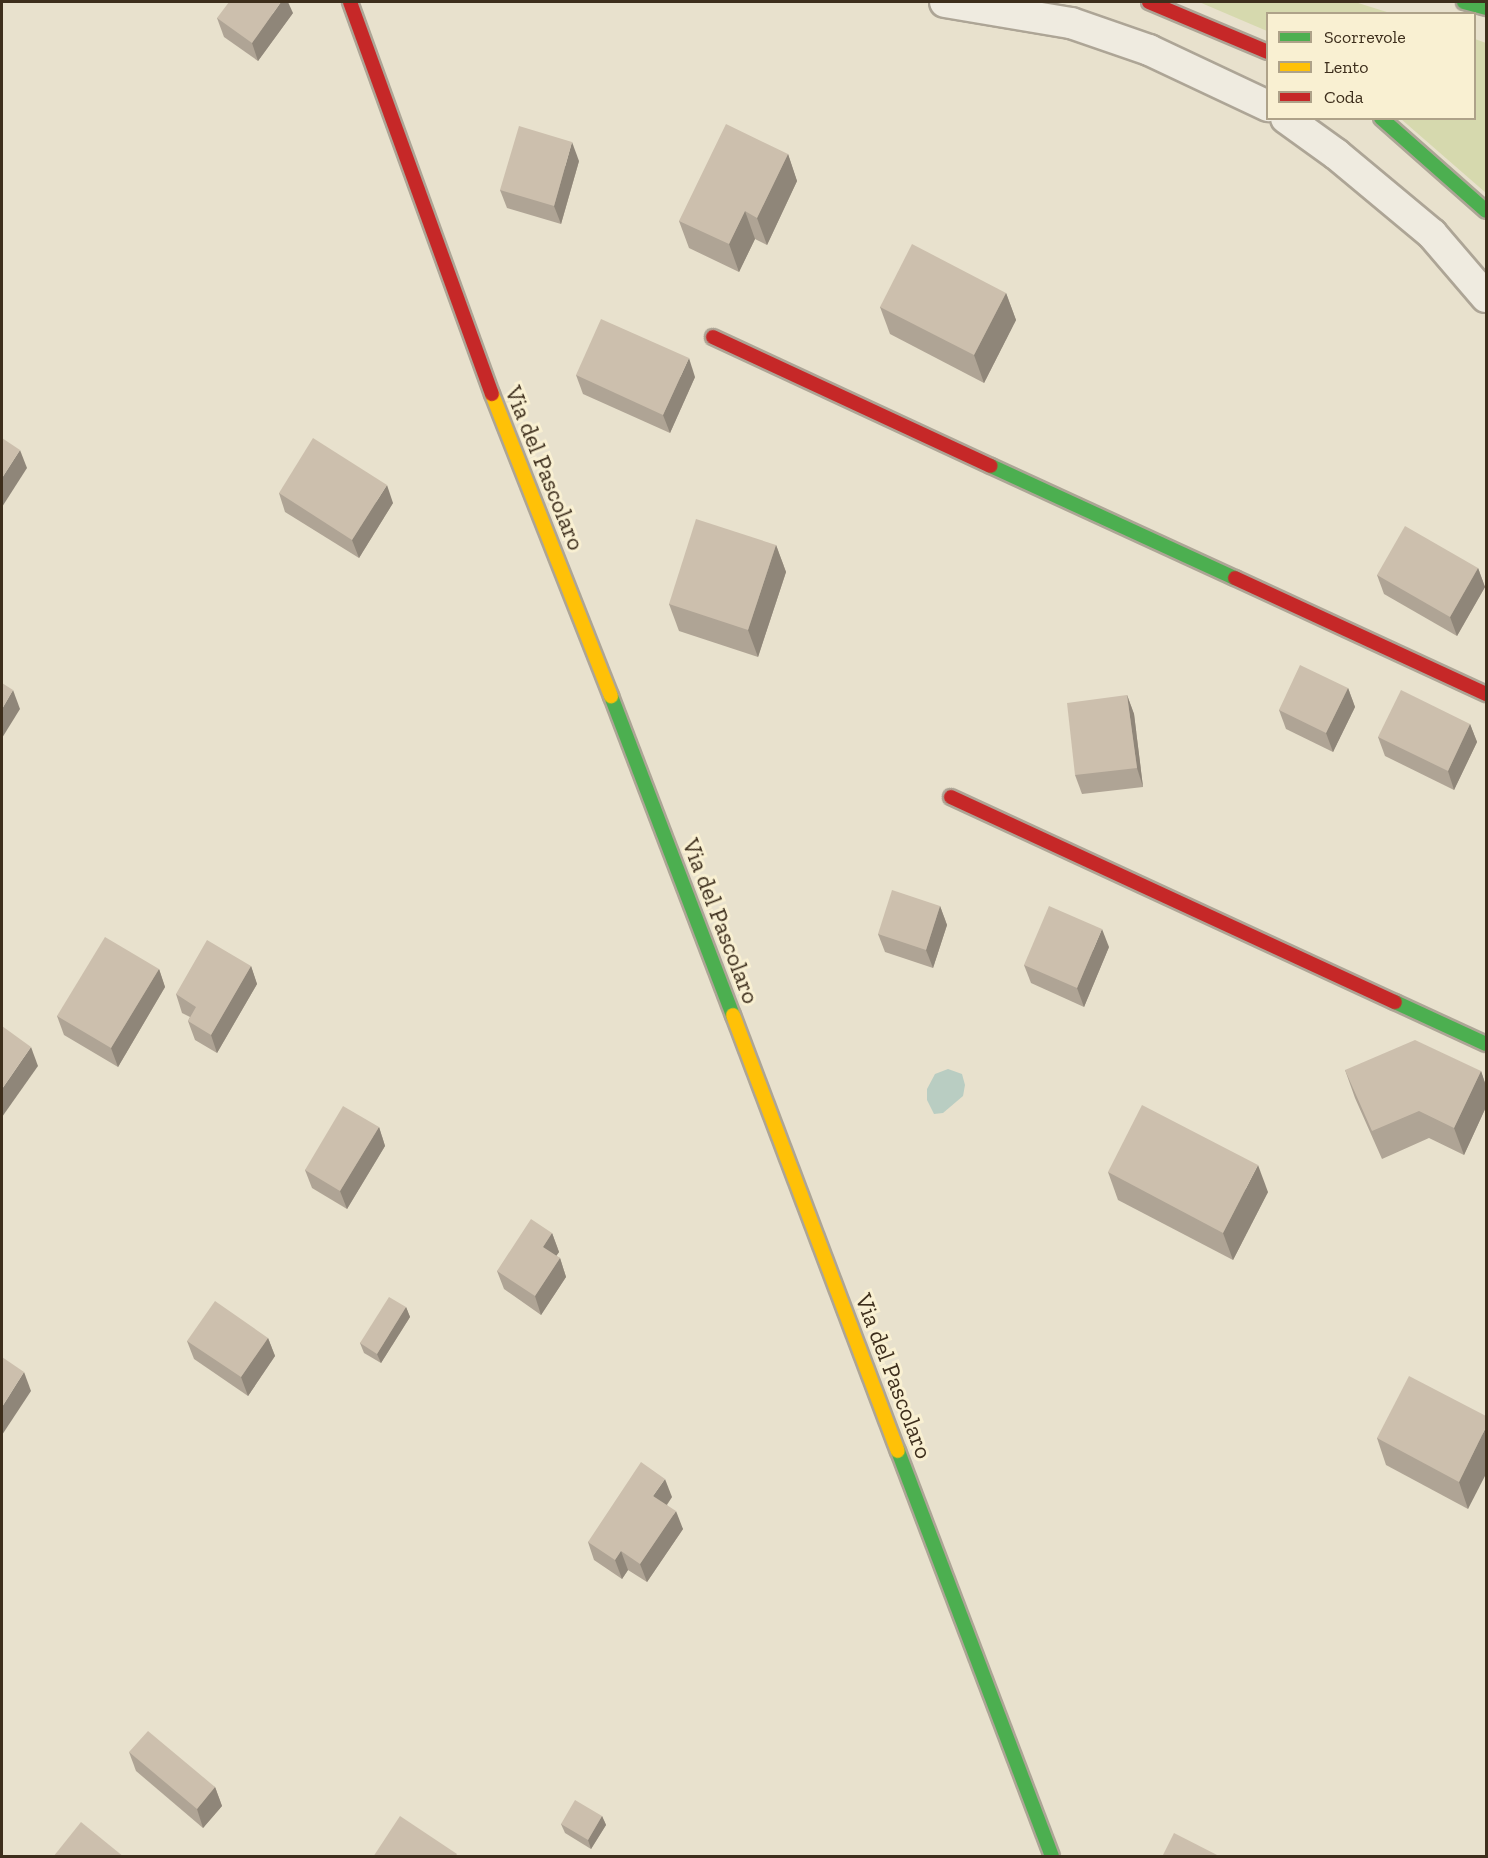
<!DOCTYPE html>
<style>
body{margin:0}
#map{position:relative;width:1488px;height:1858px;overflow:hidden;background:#e8e1cd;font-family:"Zilla Slab",serif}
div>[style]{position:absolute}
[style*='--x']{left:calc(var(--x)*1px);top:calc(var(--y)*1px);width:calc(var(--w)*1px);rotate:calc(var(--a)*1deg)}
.green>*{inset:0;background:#d6d9ae}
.water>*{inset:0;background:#b9cdc2}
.roads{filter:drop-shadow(2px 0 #ada596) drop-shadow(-2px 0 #ada596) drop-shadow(0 2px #ada596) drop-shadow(0 -2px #ada596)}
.street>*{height:30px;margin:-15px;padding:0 15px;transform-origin:15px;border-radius:15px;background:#efebe0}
.fast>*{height:14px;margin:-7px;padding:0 7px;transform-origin:7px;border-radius:7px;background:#4caf50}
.slow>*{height:14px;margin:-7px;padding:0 7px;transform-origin:7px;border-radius:7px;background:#ffc107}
.jam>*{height:14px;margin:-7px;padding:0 7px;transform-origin:7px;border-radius:7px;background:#c62828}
.wall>*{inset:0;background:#afa495}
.shaded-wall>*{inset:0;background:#8f8679}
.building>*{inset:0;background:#ccbfad}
span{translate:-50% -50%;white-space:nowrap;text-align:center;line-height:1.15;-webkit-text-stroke:6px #f9f0d2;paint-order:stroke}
.street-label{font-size:24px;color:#3d2e1c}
.frame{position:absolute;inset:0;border:3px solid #3d2e1c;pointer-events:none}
.legend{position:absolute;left:1266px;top:12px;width:210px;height:108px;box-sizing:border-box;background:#f9f0d2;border:2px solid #aea289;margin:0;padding:8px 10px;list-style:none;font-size:18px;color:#3d2e1c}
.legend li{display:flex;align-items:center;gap:12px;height:30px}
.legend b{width:30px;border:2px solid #aea289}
</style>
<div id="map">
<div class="green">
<i style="clip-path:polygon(1199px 2px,1355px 2px,1390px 13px,1268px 14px,1267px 31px)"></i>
<i style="clip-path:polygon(1475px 39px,1486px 43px,1486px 193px,1401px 119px,1474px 118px)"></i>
</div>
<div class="water">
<i style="clip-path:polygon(948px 1069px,962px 1074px,965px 1085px,963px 1096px,943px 1113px,934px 1114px,927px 1100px,927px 1089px,935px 1074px)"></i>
</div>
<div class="roads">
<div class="street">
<i style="--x:945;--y:2;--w:128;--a:9.5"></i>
<i style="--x:1071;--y:23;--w:83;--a:19.1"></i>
<i style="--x:1149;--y:50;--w:132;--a:25.2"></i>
<i style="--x:1286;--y:118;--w:62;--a:35.8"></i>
<i style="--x:1336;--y:154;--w:125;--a:39.8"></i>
<i style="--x:1432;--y:234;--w:83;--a:49.4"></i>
</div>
<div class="fast">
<i style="--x:1464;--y:2;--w:23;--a:15"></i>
<i style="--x:1381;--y:118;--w:140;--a:41.5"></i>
<i style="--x:991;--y:466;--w:268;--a:24.7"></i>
<i style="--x:611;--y:696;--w:342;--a:69.1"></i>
<i style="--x:1395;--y:1002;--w:100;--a:24.8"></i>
<i style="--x:898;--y:1451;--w:433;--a:69.2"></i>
</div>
<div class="slow">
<i style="--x:492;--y:394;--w:325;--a:68.5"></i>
<i style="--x:733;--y:1015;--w:466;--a:69.3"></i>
</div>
<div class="jam">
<i style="--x:350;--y:2;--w:417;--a:70.1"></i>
<i style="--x:1149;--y:2;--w:129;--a:22.8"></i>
<i style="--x:713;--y:337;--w:306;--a:24.9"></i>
<i style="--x:1235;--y:578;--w:277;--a:24.8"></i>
<i style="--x:951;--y:797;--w:489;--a:24.8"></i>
</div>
</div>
<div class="wall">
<i style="clip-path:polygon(293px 13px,258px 61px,224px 37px,217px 18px)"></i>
<i style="clip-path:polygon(788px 154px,797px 181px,767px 245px,755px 239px,739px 272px,689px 248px,679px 221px)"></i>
<i style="clip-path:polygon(579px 161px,561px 224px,507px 208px,500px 190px)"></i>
<i style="clip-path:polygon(1006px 293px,1016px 320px,984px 383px,890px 334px,880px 307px)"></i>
<i style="clip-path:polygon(576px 375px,695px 377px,670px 433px,583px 394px)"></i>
<i style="clip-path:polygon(279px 493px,393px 503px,359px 558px,285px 512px)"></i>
<i style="clip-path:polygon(776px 545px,786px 572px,758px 657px,679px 631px,669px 604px)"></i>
<i style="clip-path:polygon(1478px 568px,1485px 587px,1457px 636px,1384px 594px,1377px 575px)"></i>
<i style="clip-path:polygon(1348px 688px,1355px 707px,1333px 752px,1286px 729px,1279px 710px)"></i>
<i style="clip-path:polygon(1127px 695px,1134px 714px,1143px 787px,1082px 794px,1075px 775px)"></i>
<i style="clip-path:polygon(1470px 724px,1477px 742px,1454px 790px,1385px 756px,1378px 737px)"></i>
<i style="clip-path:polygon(940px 906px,947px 925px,933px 968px,885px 952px,878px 934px)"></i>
<i style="clip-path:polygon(1109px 947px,1084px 1007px,1031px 983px,1024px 965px)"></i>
<i style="clip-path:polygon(251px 966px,257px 984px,217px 1053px,195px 1040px,188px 1021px,190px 1017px,182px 1013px,176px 994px)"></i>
<i style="clip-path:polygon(159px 969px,165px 987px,118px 1067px,64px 1035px,57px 1016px)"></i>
<i style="clip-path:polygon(1345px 1070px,1481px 1071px,1486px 1086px,1486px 1107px,1464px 1155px,1429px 1138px,1382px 1159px,1355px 1098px)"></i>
<i style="clip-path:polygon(379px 1127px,385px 1146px,347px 1209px,312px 1188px,305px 1170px)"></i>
<i style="clip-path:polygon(1108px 1172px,1268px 1192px,1233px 1260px,1118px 1200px)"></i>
<i style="clip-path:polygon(552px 1233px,559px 1252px,556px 1256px,560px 1258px,566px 1277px,541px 1315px,504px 1289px,497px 1271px)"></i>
<i style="clip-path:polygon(406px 1307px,410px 1317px,381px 1363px,364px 1353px,360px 1343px)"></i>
<i style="clip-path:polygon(268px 1338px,275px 1356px,248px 1396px,194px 1359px,187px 1341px)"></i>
<i style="clip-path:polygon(1486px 1416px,1468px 1509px,1386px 1465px,1377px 1438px)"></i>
<i style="clip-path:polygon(672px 1497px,667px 1505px,683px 1529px,647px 1582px,628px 1570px,622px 1579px,594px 1560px,588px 1542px)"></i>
<i style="clip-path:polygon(129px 1752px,215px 1787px,222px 1806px,203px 1828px,136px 1771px)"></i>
<i style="clip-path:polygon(602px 1816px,606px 1825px,591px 1849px,565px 1833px,561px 1824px)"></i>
</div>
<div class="shaded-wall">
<i style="clip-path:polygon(281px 2px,288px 2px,293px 13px,258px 61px,252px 43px)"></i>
<i style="clip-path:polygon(572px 142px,579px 161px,561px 224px,554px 206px)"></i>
<i style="clip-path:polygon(788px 154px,797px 181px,767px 245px,757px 218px)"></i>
<i style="clip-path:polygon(745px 211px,755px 239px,739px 272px,729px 244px)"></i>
<i style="clip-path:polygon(1006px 293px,1016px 320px,984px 383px,974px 355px)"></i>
<i style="clip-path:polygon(689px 358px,695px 377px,670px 433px,663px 415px)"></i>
<i style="clip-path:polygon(20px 450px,27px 468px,2px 507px,2px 478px)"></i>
<i style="clip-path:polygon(387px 485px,393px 503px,359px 558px,352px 540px)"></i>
<i style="clip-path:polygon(776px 545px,786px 572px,758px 657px,748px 630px)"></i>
<i style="clip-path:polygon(1478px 568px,1485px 587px,1457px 636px,1450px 617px)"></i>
<i style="clip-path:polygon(1348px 688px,1355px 707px,1333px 752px,1326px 733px)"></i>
<i style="clip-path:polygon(13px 690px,20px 709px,2px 738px,2px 709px)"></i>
<i style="clip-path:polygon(1127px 695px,1134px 714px,1143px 787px,1137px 768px)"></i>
<i style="clip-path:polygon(1470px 724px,1477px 742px,1454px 790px,1448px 771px)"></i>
<i style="clip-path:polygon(940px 906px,947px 925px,933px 968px,926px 950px)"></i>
<i style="clip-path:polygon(1102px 929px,1109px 947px,1084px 1007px,1077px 988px)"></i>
<i style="clip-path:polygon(251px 966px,257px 984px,217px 1053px,211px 1035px)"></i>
<i style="clip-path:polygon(159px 969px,165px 987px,118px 1067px,111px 1048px)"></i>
<i style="clip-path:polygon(31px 1047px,38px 1066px,2px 1117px,2px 1089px)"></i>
<i style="clip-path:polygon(1481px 1071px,1486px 1086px,1486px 1107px,1464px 1155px,1454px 1128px)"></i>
<i style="clip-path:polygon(379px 1127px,385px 1146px,347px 1209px,340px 1191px)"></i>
<i style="clip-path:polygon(1258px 1165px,1268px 1192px,1233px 1260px,1223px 1233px)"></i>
<i style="clip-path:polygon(552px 1233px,559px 1252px,549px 1266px,543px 1247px)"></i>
<i style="clip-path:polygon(560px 1258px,566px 1277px,541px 1315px,535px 1296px)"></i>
<i style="clip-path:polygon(406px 1307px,410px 1317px,381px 1363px,377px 1354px)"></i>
<i style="clip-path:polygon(268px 1338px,275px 1356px,248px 1396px,241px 1377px)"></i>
<i style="clip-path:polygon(24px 1372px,31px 1391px,2px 1435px,2px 1407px)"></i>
<i style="clip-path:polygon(1486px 1427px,1486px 1474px,1468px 1509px,1459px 1482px)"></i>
<i style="clip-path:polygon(665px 1479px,672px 1497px,660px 1514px,653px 1496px)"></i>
<i style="clip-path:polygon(676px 1511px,683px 1529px,647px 1582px,640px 1564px)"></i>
<i style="clip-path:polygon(621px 1551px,628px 1570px,622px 1579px,615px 1560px)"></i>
<i style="clip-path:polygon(215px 1787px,222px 1806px,203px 1828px,197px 1809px)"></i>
<i style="clip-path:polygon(602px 1816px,606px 1825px,591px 1849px,588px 1840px)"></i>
</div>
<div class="building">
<i style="clip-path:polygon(229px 2px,281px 2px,252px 43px,217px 18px)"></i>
<i style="clip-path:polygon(726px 124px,788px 154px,757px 218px,745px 211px,729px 244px,679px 221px)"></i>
<i style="clip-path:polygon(519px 126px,572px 142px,554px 206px,500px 190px)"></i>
<i style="clip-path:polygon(912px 244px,1006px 293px,974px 355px,880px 307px)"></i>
<i style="clip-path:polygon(601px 319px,689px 358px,663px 415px,576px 375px)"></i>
<i style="clip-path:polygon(2px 438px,20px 450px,2px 478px)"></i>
<i style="clip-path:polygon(313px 438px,387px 485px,352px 540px,279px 493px)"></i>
<i style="clip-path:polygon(696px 519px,776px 545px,748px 630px,669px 604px)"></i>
<i style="clip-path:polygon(1405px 526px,1478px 568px,1450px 617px,1377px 575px)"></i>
<i style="clip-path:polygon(1300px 665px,1348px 688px,1326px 733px,1279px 710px)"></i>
<i style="clip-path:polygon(2px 683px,13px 690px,2px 709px)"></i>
<i style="clip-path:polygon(1401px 690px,1470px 724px,1448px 771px,1378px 737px)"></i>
<i style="clip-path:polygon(1127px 695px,1137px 768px,1075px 775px,1067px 703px)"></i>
<i style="clip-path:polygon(892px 890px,940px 906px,926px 950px,878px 934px)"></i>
<i style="clip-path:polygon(1049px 906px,1102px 929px,1077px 988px,1024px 965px)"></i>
<i style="clip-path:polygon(105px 937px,159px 969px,111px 1048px,57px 1016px)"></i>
<i style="clip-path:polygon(207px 940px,251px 966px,211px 1035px,188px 1021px,196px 1007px,176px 994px)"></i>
<i style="clip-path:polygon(2px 1026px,31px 1047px,2px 1089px)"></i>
<i style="clip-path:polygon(1415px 1040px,1481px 1071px,1454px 1128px,1419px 1111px,1372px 1131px,1345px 1070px)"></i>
<i style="clip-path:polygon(1142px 1105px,1258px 1165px,1223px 1233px,1108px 1172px)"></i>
<i style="clip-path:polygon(343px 1106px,379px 1127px,340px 1191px,305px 1170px)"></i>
<i style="clip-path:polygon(531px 1219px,552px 1233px,543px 1247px,560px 1258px,535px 1296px,497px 1271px)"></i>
<i style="clip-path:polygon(389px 1297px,406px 1307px,377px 1354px,360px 1343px)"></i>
<i style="clip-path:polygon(215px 1301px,268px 1338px,241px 1377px,187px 1341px)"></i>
<i style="clip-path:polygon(2px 1357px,24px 1372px,2px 1407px)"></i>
<i style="clip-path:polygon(1409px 1376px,1486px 1416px,1486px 1427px,1459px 1482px,1377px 1438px)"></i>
<i style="clip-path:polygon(641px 1462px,665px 1479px,653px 1496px,676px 1511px,640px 1564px,621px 1551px,615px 1560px,588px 1542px)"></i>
<i style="clip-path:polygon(148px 1731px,215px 1787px,197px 1809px,129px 1752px)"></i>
<i style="clip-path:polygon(575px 1800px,602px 1816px,588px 1840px,561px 1824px)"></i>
<i style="clip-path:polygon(400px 1816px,457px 1854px,455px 1857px,373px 1857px)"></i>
<i style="clip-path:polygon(81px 1822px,124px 1857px,53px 1857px)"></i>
<i style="clip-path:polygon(1174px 1833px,1221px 1857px,1162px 1857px)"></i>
</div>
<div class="street-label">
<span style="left:545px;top:468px;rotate:68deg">Via del Pascolaro</span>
<span style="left:721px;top:921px;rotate:69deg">Via del Pascolaro</span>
<span style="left:894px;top:1376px;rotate:69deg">Via del Pascolaro</span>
</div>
<div class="frame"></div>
<ul class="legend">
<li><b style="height:8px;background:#4caf50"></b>Scorrevole</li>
<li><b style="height:8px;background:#ffc107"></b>Lento</li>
<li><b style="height:8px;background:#c62828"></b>Coda</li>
</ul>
</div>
